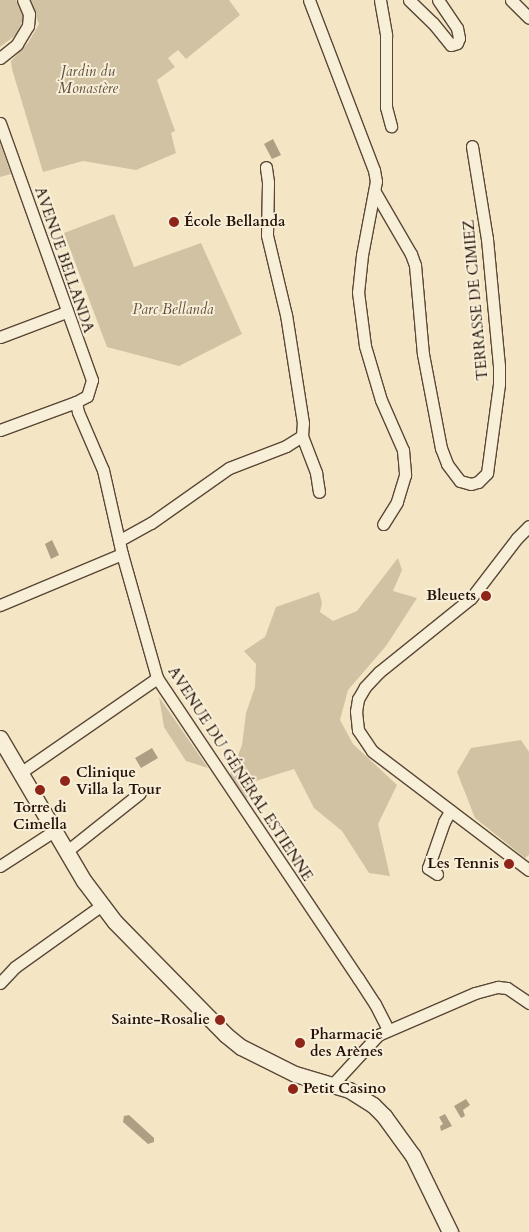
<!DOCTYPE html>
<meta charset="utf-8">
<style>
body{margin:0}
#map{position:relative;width:529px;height:1232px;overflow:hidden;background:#f4e6c4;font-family:Cardo,serif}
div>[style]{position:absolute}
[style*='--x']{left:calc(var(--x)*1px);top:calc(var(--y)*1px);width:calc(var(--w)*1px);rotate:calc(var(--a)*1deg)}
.green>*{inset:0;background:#d1c2a4}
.water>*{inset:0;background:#ae9e84}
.roads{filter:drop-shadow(1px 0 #5a4736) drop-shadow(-1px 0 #5a4736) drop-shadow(0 1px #5a4736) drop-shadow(0 -1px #5a4736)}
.minor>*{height:11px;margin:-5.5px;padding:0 5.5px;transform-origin:5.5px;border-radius:5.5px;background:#f8efd9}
.tertiary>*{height:15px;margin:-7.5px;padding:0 7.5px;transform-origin:7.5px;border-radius:7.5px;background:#f8efd9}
.dots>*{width:14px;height:14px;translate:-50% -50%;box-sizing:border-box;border:2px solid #f8efd9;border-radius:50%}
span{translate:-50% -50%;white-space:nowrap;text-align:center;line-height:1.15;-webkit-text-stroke:4px #f8efd9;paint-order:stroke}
.park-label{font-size:15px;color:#62503e;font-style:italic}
.poi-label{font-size:15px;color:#261207;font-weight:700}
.left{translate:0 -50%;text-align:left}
.right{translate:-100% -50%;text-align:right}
.street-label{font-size:15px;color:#261207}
</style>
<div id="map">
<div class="green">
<i style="clip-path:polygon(0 0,16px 0,24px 18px,16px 35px,0 47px)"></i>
<i style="clip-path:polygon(29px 0,229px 0,240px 15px,186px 59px,178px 50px,168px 58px,175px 67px,157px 80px,175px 131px,171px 133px,176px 153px,136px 170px,83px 161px,43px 172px,12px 69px,11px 61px,28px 43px,39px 24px)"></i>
<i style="clip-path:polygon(0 143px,11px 174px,0 177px)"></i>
<i style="clip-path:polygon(114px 214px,134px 267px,201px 243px,242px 334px,179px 366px,107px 347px,64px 233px)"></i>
<i style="clip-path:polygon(398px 558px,402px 570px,393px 591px,417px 598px,386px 646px,348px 690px,340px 720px,353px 744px,397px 785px,378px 824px,390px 876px,369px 873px,342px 831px,314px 808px,294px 769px,249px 783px,247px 800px,230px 775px,242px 745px,246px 713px,255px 687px,256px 664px,244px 651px,265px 637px,276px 607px,319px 592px,322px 603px,320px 612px,333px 621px,357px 611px)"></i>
<i style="clip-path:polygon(159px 697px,208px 768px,186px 761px,164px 727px)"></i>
<i style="clip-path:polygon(521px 740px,529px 752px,529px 855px,525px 858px,475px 818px,457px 772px,471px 748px)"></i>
</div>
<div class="water">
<i style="clip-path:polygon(273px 139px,281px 155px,272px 159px,264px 144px)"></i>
<i style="clip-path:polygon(52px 540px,59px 555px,51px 559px,45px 544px)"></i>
<i style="clip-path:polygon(152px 748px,158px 758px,141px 768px,135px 758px)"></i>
<i style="clip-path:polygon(466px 1099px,470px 1105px,463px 1110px,465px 1116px,461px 1118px,454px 1106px)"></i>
<i style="clip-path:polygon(445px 1114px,452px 1126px,441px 1131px,440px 1126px,443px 1124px,439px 1117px)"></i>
<i style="clip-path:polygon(129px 1115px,154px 1138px,154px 1142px,148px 1144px,123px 1122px,124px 1116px)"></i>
</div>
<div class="roads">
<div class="minor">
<i style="--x:309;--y:0;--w:182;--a:69.1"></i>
<i style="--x:374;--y:170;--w:11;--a:80"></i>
<i style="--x:376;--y:181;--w:75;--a:100.7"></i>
<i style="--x:362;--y:255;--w:37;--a:96"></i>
<i style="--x:358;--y:292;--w:54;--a:82.6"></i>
<i style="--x:365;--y:346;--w:56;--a:73.5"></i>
<i style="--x:381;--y:400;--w:55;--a:66.3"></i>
<i style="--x:403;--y:450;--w:25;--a:85"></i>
<i style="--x:405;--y:475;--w:28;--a:107"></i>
<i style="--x:397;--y:502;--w:26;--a:122"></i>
<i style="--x:380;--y:0;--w:36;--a:80"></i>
<i style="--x:386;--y:35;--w:72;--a:90"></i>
<i style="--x:386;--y:107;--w:20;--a:75"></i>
<i style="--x:409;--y:0;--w:33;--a:44"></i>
<i style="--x:433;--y:23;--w:28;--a:51"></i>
<i style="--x:451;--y:45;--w:6;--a:-18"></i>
<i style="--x:457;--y:43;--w:5;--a:-68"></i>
<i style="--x:459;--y:38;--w:10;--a:-101"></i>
<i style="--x:457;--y:28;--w:34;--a:-124"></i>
<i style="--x:511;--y:0;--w:25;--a:45"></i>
<i style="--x:0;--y:58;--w:22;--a:-39"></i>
<i style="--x:17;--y:44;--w:21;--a:-59"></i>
<i style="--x:28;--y:26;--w:12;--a:-85"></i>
<i style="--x:29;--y:14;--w:15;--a:-113"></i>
<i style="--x:0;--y:123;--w:273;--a:70.3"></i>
<i style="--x:92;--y:380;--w:17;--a:107"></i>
<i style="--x:87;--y:396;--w:13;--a:151"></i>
<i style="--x:76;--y:402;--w:81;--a:159.8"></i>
<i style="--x:375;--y:192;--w:72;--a:59.9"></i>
<i style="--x:411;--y:254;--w:12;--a:70"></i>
<i style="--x:415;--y:265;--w:89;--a:84.9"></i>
<i style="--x:423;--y:354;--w:96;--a:79.2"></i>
<i style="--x:441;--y:448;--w:17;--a:69"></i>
<i style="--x:447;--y:464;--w:21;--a:53"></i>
<i style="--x:460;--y:481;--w:11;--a:15"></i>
<i style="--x:471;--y:484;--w:7;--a:-16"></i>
<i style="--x:478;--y:482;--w:13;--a:-45"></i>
<i style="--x:487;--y:473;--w:90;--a:-82.3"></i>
<i style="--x:499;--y:384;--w:18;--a:-90"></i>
<i style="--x:499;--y:366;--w:128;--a:-95.4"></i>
<i style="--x:487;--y:239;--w:94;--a:-99.2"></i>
<i style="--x:0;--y:337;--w:71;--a:-20.7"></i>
<i style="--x:76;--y:402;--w:10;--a:79"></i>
<i style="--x:78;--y:412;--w:63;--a:66.7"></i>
<i style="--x:103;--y:470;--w:86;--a:77.3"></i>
<i style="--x:122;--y:554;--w:129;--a:74.2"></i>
<i style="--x:157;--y:678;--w:361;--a:56.2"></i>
<i style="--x:358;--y:978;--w:31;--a:57"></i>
<i style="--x:375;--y:1004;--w:29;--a:63"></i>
<i style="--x:302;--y:436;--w:40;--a:69"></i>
<i style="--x:316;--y:473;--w:19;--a:81"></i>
<i style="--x:529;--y:526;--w:17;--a:135"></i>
<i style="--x:517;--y:538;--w:76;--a:127.5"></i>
<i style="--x:471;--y:598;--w:118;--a:141.2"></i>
<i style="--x:379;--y:672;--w:21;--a:133"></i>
<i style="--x:365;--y:687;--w:14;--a:120"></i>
<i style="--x:358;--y:699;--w:12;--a:99"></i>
<i style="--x:356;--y:711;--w:19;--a:84"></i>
<i style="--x:358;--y:730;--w:25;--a:56"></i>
<i style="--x:372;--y:751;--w:197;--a:37.2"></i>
<i style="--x:120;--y:540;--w:35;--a:-29"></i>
<i style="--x:151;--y:523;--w:95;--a:-35.2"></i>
<i style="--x:229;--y:468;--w:61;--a:-21.1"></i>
<i style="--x:286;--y:446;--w:19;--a:-32"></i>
<i style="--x:302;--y:436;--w:13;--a:-86"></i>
<i style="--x:303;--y:423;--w:109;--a:-98.9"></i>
<i style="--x:286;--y:315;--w:82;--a:-103.4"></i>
<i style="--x:267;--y:235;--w:53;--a:-88.9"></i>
<i style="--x:268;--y:182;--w:15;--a:-98"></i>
<i style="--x:0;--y:605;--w:132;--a:-22.7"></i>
<i style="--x:20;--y:773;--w:167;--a:-34.7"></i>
<i style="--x:67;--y:851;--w:93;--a:-38.5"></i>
<i style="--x:0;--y:866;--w:64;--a:-32.9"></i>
<i style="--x:437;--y:874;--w:11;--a:-146"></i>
<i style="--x:428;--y:868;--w:49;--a:-70.8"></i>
<i style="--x:444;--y:822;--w:13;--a:-61"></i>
<i style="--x:0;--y:983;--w:22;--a:-47"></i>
<i style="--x:15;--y:967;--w:107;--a:-35.5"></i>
<i style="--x:333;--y:1084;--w:67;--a:-47.4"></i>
<i style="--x:378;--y:1035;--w:106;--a:-23.4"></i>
<i style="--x:475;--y:993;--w:24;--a:-15"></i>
<i style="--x:498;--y:987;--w:9;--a:6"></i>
<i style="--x:507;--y:988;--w:27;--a:34"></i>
</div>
<div class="tertiary">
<i style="--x:0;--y:738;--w:166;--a:59.6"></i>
<i style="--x:84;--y:881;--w:51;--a:52.9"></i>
<i style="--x:115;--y:922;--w:158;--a:45.5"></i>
<i style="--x:226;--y:1035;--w:19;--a:39"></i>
<i style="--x:241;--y:1047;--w:60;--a:26.6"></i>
<i style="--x:295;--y:1074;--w:56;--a:16.5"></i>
<i style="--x:349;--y:1090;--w:28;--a:32"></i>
<i style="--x:373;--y:1105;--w:16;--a:45"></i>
<i style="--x:384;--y:1116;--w:49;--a:54.1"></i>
<i style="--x:413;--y:1156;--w:85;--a:64"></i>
</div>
</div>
<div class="dots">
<i style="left:174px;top:222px;background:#8f2418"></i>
<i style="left:486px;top:596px;background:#8f2418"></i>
<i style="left:65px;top:781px;background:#8f2418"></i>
<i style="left:40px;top:790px;background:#8f2418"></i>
<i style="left:509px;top:864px;background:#8f2418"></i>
<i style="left:220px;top:1020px;background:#8f2418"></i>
<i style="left:300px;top:1043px;background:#8f2418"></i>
<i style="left:293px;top:1089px;background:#8f2418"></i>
</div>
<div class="park-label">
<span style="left:88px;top:80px">Jardin du<br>Monastère</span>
<span style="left:173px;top:310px">Parc Bellanda</span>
</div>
<div class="poi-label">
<span class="left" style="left:184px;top:222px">École Bellanda</span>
<span class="right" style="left:476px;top:596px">Bleuets</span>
<span class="left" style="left:76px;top:781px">Clinique<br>Villa la Tour</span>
<span style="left:40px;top:816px">Torre di<br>Cimella</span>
<span class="right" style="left:499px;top:864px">Les Tennis</span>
<span class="right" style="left:210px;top:1020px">Sainte-Rosalie</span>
<span class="left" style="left:310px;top:1043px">Pharmacie<br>des Arènes</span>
<span class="left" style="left:303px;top:1089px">Petit Casino</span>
</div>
<div class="street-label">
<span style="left:64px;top:260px;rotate:71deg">AVENUE BELLANDA</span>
<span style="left:476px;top:300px;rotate:-95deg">TERRASSE DE CIMIEZ</span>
<span style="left:240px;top:774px;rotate:57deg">AVENUE DU GÉNÉRAL ESTIENNE</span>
</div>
</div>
